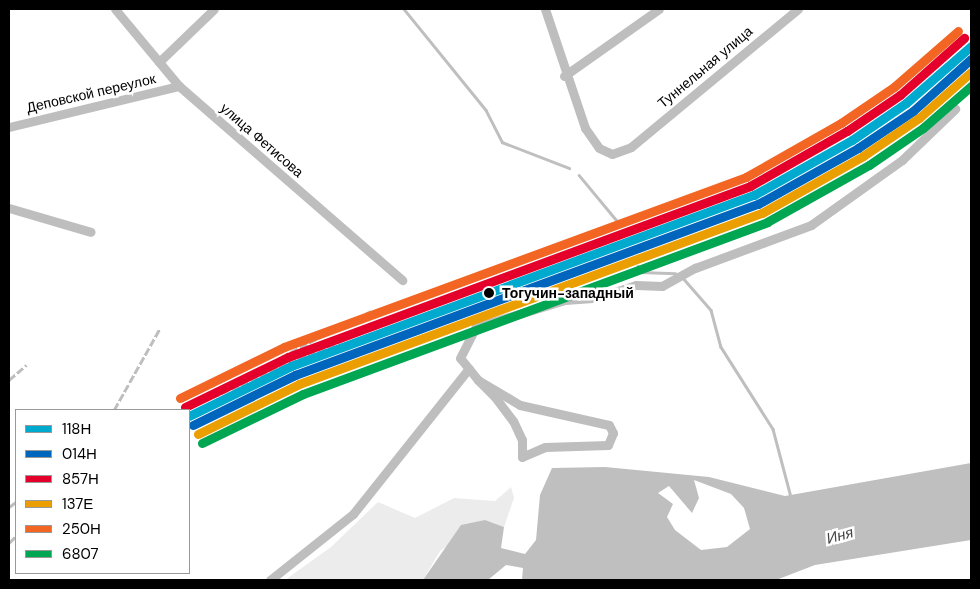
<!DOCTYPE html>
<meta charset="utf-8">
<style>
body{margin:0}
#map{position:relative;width:980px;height:589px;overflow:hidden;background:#fff;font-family:"DM Sans",sans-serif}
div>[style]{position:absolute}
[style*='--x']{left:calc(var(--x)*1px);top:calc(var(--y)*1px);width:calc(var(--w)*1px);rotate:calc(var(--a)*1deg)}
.green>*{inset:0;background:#ececec}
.water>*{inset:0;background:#bfbfbf}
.stream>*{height:2.5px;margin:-1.25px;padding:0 1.25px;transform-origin:1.25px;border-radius:1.25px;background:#bfbfbf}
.minor>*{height:9px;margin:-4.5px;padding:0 4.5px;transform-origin:4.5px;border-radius:4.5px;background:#bebebe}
.rail>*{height:2.5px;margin-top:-1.25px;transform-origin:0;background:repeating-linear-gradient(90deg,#bebebe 0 8px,transparent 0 10.5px)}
.rail-1>*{height:9px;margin:-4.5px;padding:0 4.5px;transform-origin:4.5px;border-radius:4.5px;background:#00a9ce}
.rail-2>*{height:9px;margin:-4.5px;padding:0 4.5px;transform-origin:4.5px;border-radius:4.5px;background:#0065bd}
.rail-3>*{height:9px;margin:-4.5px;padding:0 4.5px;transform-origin:4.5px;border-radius:4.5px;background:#e4002b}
.rail-4>*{height:9px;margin:-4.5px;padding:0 4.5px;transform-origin:4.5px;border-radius:4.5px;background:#eb9e00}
.rail-5>*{height:9px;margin:-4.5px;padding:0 4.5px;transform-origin:4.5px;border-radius:4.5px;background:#f26522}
.rail-6>*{height:9px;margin:-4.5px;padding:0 4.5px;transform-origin:4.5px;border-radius:4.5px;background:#00a651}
.dots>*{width:14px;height:14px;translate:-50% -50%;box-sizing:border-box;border:2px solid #fff;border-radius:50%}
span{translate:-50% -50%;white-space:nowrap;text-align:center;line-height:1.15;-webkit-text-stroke:5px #fff;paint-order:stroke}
.street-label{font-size:14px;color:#000}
.stop-label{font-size:14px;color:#000;font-weight:700}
.left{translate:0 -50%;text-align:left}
.water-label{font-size:15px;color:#444;font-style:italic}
.frame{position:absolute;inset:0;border:10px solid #000;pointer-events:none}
.legend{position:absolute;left:15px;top:409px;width:175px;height:165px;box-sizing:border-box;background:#fff;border:1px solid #999;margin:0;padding:6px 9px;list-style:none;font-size:15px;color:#000}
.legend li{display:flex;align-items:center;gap:10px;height:25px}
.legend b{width:25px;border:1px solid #999}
</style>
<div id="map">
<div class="green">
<i style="clip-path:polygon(511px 487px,514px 498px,504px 527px,485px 520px,440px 551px,423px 580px,285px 580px,331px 547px,378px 502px,415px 518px,454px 498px,495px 501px)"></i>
</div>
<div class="water">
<i style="clip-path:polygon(evenodd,971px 463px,971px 540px,815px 565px,776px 580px,522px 580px,523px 568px,506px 565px,488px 580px,423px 580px,461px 525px,485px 520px,504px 527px,501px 548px,525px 554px,536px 540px,540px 495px,552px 468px,605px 467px,709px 477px,785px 496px,971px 463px,694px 480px,731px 494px,744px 508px,750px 529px,727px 547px,701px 550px,675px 530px,667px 517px,673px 504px,658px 493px,669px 486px,692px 513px,699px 498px,694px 480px)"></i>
</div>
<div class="stream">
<i style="--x:404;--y:9;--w:130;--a:50.9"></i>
<i style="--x:486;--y:110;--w:36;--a:63"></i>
<i style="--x:502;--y:142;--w:72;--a:21.2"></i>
<i style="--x:579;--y:175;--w:61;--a:50.3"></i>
<i style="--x:638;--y:266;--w:6;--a:72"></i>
<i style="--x:640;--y:272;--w:35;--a:2"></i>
<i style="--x:684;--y:279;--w:41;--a:48.9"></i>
<i style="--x:711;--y:310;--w:38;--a:75"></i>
<i style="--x:721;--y:347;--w:97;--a:57.6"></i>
<i style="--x:773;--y:429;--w:70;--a:75.2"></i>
</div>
<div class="minor">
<i style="--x:115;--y:9;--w:100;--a:50.3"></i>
<i style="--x:179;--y:86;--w:296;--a:41"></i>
<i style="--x:545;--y:9;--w:126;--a:71.4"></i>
<i style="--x:585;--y:128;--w:24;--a:55"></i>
<i style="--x:599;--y:148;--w:14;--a:25"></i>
<i style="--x:612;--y:154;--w:20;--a:-20"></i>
<i style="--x:631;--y:147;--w:217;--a:-39.6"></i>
<i style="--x:159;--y:62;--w:76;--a:-43.9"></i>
<i style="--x:564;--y:76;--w:116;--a:-35.2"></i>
<i style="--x:9;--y:127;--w:175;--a:-13.6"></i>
<i style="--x:9;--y:208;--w:85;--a:16.3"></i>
<i style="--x:478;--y:380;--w:49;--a:30.8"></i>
<i style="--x:520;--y:405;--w:91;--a:12.7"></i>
<i style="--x:609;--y:425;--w:9;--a:63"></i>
<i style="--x:613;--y:433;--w:13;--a:113"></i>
<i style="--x:608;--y:445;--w:63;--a:178.2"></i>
<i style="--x:545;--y:447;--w:25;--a:157"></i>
<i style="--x:522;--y:457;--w:17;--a:-90"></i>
<i style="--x:522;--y:440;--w:21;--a:-115"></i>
<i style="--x:513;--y:421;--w:30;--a:-127"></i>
<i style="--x:495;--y:397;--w:24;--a:-135"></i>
<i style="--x:478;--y:380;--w:28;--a:-129"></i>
<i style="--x:460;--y:358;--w:35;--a:-63"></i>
<i style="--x:476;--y:327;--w:93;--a:-16.9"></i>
<i style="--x:565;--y:300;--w:31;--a:-4"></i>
<i style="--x:596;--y:298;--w:42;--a:-18"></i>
<i style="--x:636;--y:285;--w:26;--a:2"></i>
<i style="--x:662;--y:286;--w:38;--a:-29"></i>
<i style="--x:695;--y:268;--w:124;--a:-20.3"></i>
<i style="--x:811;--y:225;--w:112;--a:-35.5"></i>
<i style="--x:902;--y:160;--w:74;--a:-43.9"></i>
<i style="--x:270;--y:580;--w:106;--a:-38.5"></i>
<i style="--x:353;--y:514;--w:186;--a:-51.5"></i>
</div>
<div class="rail">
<i style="--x:281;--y:357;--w:101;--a:-27.1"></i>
<i style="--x:9;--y:380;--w:23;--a:-41"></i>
<i style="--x:114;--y:410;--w:94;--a:-60.7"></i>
<i style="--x:183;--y:410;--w:182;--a:-23.6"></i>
<i style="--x:9;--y:507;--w:9;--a:-36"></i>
<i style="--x:9;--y:543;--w:10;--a:-45"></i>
</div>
<div class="rail-1">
<i style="--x:189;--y:416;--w:114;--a:-26.1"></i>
<i style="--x:291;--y:366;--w:494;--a:-20.3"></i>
<i style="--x:754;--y:195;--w:112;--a:-29.3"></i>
<i style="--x:852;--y:140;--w:65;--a:-34.4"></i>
<i style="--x:906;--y:103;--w:86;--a:-41.2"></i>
</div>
<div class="rail-2">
<i style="--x:193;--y:425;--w:114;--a:-26.1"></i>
<i style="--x:295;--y:375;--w:494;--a:-20.3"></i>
<i style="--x:758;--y:204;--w:115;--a:-29.2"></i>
<i style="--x:858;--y:148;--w:66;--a:-33.9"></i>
<i style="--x:913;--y:111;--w:78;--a:-41.9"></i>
</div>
<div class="rail-3">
<i style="--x:185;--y:407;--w:114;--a:-25.9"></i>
<i style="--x:288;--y:357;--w:493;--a:-20.3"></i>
<i style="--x:750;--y:186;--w:112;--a:-29.6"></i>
<i style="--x:847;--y:131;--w:64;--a:-34.2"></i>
<i style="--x:900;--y:95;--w:86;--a:-41.7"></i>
</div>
<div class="rail-4">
<i style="--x:198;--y:434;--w:113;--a:-26.3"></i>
<i style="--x:299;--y:384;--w:494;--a:-20.3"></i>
<i style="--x:762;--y:213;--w:116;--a:-29.4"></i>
<i style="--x:863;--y:156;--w:68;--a:-34.2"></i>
<i style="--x:919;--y:118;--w:69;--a:-41.5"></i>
</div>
<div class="rail-5">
<i style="--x:180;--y:398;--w:116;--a:-26.1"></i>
<i style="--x:284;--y:347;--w:492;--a:-20.2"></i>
<i style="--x:746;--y:177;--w:109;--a:-29.6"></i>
<i style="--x:841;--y:123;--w:64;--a:-34.2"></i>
<i style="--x:894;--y:87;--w:85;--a:-41.2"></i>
</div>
<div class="rail-6">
<i style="--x:202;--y:443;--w:112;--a:-25.9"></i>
<i style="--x:303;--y:394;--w:495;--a:-20.3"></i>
<i style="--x:767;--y:222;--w:117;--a:-29.2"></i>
<i style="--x:869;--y:165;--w:65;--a:-34.4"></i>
<i style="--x:923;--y:128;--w:64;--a:-41.2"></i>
</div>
<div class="dots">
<i style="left:489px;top:293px;background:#000"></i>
</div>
<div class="street-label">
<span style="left:705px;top:67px;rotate:-40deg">Туннельная улица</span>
<span style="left:91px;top:93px;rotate:-13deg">Деповской переулок</span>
<span style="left:262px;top:140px;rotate:41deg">улица Фетисова</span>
</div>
<div class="stop-label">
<span class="left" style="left:502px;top:293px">Тогучин-западный</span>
</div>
<div class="water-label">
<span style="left:840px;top:536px;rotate:-15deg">Иня</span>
</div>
<div class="frame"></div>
<ul class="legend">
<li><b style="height:6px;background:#00a9ce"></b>118Н</li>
<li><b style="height:6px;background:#0065bd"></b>014Н</li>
<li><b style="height:6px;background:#e4002b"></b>857Н</li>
<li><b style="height:6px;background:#eb9e00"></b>137Е</li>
<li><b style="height:6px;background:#f26522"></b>250Н</li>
<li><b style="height:6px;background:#00a651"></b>6807</li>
</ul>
</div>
